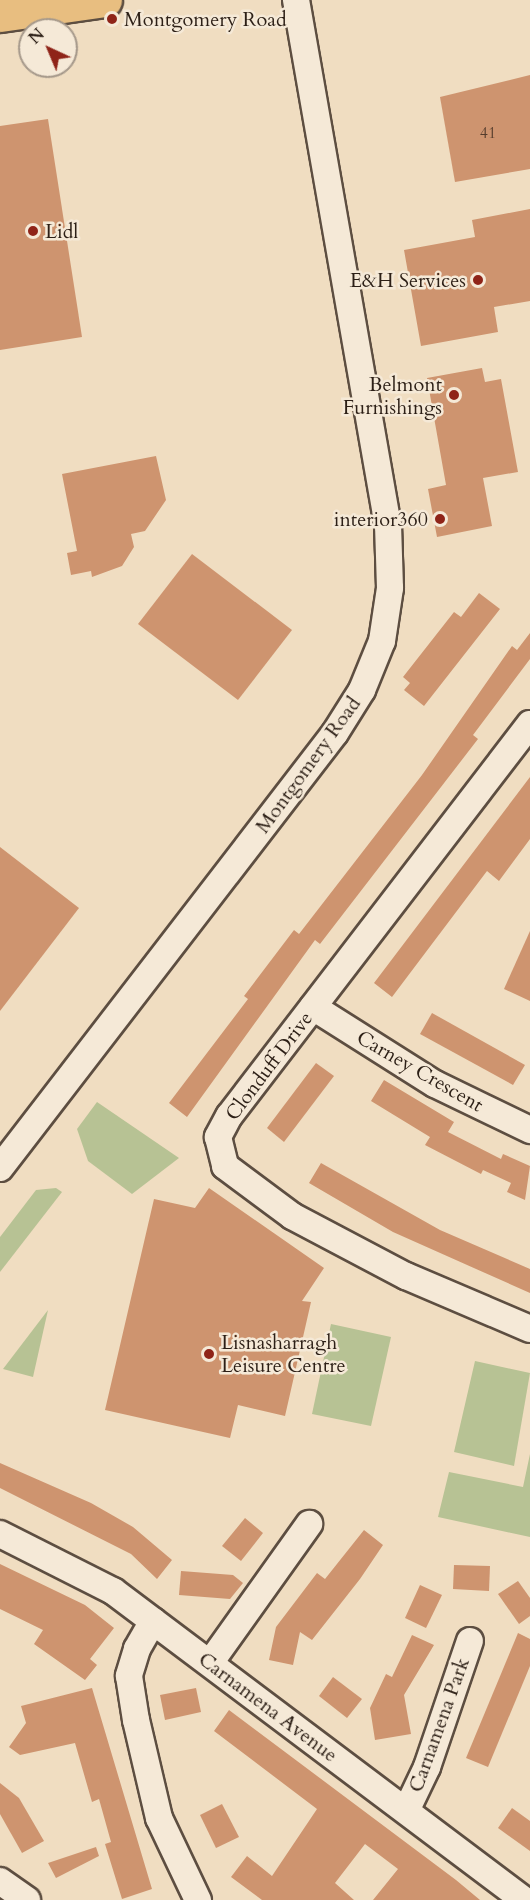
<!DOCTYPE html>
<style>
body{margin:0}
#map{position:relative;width:530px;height:1900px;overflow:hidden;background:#f0ddc1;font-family:Cardo,serif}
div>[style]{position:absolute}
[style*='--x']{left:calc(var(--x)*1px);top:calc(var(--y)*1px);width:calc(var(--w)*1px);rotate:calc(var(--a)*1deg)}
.green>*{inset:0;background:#b7c294}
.building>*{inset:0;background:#ce946f}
.roads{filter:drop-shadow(2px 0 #5d4e41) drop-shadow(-2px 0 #5d4e41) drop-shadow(0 2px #5d4e41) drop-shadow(0 -2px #5d4e41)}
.minor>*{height:26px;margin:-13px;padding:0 13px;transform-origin:13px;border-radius:13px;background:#f5e9d7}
.major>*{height:33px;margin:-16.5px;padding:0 16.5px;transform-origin:16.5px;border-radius:16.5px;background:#e8be80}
.dots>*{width:16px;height:16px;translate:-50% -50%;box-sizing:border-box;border:3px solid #f5e9d7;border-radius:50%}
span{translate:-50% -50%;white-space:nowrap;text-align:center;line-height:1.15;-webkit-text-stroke:5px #f5e9d7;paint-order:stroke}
.number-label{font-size:16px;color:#543c2c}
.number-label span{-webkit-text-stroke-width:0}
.poi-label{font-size:20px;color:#2c1f16}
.left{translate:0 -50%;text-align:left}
.right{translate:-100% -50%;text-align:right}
.street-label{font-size:20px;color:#2c1f16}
.north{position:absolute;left:18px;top:18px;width:60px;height:60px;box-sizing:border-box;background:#f5e9d7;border:2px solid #a5988a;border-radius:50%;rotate:316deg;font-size:16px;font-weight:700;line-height:24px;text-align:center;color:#2c1f16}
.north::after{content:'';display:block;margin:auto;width:21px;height:27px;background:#8f2418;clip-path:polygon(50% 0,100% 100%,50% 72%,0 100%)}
</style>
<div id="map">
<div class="green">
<i style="clip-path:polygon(97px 1102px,179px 1158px,132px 1194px,88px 1161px,77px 1129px)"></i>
<i style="clip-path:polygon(56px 1188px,62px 1192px,0 1272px,0 1237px,36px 1190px)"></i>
<i style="clip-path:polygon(48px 1310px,33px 1377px,3px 1369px)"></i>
<i style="clip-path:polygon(331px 1324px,391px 1337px,371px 1426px,312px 1414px)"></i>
<i style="clip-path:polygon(475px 1361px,530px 1373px,514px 1466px,454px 1452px)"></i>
<i style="clip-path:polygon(530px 1454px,530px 1537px,438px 1517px,449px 1472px,523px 1487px)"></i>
</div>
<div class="building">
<i style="clip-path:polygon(530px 75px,530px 169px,455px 182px,440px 97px)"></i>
<i style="clip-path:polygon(48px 119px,82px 337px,0 350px,0 126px)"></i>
<i style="clip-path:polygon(530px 209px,530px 301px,494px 307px,498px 332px,421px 346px,404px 250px,475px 237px,472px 220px)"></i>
<i style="clip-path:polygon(482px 368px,485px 382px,501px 379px,518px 472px,483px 478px,492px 526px,437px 537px,428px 489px,446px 485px,427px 378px)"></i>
<i style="clip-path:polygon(156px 456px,166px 500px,145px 531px,131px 534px,134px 547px,122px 566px,92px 577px,91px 571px,71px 575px,67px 553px,77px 551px,62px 474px)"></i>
<i style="clip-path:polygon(192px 554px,292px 630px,238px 700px,138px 624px)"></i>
<i style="clip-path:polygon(479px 593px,500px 609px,424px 706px,404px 690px,410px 683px,403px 677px,454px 612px,461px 617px)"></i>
<i style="clip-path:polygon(530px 633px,530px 659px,473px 735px,478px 739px,320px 944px,315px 940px,187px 1117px,169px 1103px,248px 999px,244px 996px,294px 930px,299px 934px,422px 775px,512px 646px,517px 650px)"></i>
<i style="clip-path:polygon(530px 777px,530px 839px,499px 881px,487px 871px,392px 997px,374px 983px)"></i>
<i style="clip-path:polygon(0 847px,79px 908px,0 1011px)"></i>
<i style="clip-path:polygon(530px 931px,530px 1001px,504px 989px)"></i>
<i style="clip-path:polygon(432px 1013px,525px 1065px,513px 1085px,420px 1034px)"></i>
<i style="clip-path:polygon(316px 1063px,334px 1076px,284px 1142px,267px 1128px)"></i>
<i style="clip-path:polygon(384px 1080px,454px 1122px,448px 1132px,501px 1159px,503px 1154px,530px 1166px,525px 1200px,507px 1192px,511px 1183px,483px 1170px,481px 1174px,425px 1145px,430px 1137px,371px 1101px)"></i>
<i style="clip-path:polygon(321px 1163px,440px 1230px,530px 1269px,530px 1293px,393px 1232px,309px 1183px)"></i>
<i style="clip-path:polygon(209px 1188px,324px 1268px,302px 1301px,311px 1302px,285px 1416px,238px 1405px,230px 1438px,105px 1410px,154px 1199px,195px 1208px)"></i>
<i style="clip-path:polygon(0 1463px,91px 1503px,133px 1527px,172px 1560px,157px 1579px,131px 1554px,0 1488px)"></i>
<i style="clip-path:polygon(245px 1518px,263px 1533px,241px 1561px,222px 1546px)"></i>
<i style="clip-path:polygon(364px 1530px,383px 1545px,360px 1579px,312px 1640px,300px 1632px,293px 1665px,269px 1660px,276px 1627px,317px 1573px,325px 1579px)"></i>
<i style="clip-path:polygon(0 1564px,85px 1605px,114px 1628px,90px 1659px,97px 1665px,85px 1680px,34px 1644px,43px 1630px,0 1609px)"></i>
<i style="clip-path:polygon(454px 1565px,490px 1566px,489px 1591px,453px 1589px)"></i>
<i style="clip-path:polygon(181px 1571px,233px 1575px,243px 1583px,230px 1599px,179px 1595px)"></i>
<i style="clip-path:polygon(518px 1581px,530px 1598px,530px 1616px,519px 1624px,498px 1594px)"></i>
<i style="clip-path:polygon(420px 1585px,442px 1595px,426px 1628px,405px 1618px)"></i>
<i style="clip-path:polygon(518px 1633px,530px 1639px,530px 1666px,488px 1767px,466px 1758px)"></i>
<i style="clip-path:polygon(412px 1635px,434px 1645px,404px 1695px,411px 1734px,375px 1740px,370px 1708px,386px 1674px,392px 1677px)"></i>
<i style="clip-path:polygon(333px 1677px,362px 1699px,347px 1718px,319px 1696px)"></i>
<i style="clip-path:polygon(92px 1688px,152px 1889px,122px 1899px,105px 1844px,111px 1842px,99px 1799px,92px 1802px,75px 1743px,20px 1755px,9px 1747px,26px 1723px,21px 1706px)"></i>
<i style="clip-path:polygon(196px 1688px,201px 1712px,165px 1720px,160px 1695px)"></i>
<i style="clip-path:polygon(229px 1710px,456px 1880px,480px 1900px,373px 1900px,398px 1869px,365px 1844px,335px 1883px,354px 1900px,262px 1900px,231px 1877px,247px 1856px,272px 1876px,317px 1809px,214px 1731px)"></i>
<i style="clip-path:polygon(0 1783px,19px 1798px,44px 1841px,22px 1853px,0 1814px)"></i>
<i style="clip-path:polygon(222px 1804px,239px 1837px,216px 1848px,200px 1815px)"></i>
<i style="clip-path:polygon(512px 1808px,530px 1821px,530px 1851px,498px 1828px)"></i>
<i style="clip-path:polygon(96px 1847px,99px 1856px,56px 1878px,48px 1863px)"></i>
</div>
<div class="roads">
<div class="minor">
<i style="--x:530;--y:724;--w:494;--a:127.5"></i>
<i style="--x:229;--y:1116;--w:24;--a:118"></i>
<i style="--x:218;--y:1137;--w:30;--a:76"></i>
<i style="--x:225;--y:1166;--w:84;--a:36.7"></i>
<i style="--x:292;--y:1216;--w:129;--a:27.8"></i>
<i style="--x:406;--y:1276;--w:135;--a:23.1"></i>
<i style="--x:313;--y:1007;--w:144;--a:32.3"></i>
<i style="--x:435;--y:1084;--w:106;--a:25.8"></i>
<i style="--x:0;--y:1168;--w:549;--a:-52.4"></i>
<i style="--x:335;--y:733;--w:51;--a:-57.9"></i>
<i style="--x:362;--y:690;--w:53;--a:-67.8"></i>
<i style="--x:382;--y:641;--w:54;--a:-81.4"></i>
<i style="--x:390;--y:588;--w:62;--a:-91.8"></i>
<i style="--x:388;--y:526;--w:534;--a:-99.92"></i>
<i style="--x:0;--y:1534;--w:127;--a:26.8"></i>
<i style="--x:113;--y:1591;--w:514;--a:36.94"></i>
<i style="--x:153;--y:1621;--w:32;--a:120"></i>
<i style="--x:137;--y:1649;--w:28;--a:107"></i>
<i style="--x:129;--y:1676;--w:45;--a:81"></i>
<i style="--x:136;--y:1720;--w:101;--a:76.8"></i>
<i style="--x:159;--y:1818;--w:91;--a:64.6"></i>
<i style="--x:210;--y:1663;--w:171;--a:-54.5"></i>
<i style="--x:407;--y:1809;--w:47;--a:-64.5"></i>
<i style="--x:427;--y:1767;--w:133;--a:-71.2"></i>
<i style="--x:0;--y:1881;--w:33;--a:35"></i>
</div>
<div class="major">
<i style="--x:0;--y:15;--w:106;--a:-8.1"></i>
</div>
</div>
<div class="dots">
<i style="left:112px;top:19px;background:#8f2418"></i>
<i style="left:33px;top:231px;background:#8f2418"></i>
<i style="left:478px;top:280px;background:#8f2418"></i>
<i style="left:454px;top:395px;background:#8f2418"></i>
<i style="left:440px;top:519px;background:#8f2418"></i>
<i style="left:209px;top:1354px;background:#8f2418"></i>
</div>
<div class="number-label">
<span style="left:488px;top:133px">41</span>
</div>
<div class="poi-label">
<span class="left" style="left:124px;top:19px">Montgomery Road</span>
<span class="left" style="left:45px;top:231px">Lidl</span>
<span class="right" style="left:466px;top:280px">E&amp;H Services</span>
<span class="right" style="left:442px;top:396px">Belmont<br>Furnishings</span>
<span class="right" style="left:428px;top:519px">interior360</span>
<span class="left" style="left:221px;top:1354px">Lisnasharragh<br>Leisure Centre</span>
</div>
<div class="street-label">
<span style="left:308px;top:765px;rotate:-54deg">Montgomery Road</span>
<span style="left:269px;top:1066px;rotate:-53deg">Clonduff Drive</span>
<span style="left:420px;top:1071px;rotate:30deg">Carney Crescent</span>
<span style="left:268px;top:1707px;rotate:37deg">Carnamena Avenue</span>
<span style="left:439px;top:1725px;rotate:-70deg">Carnamena Park</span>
</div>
<div class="north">N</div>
</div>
